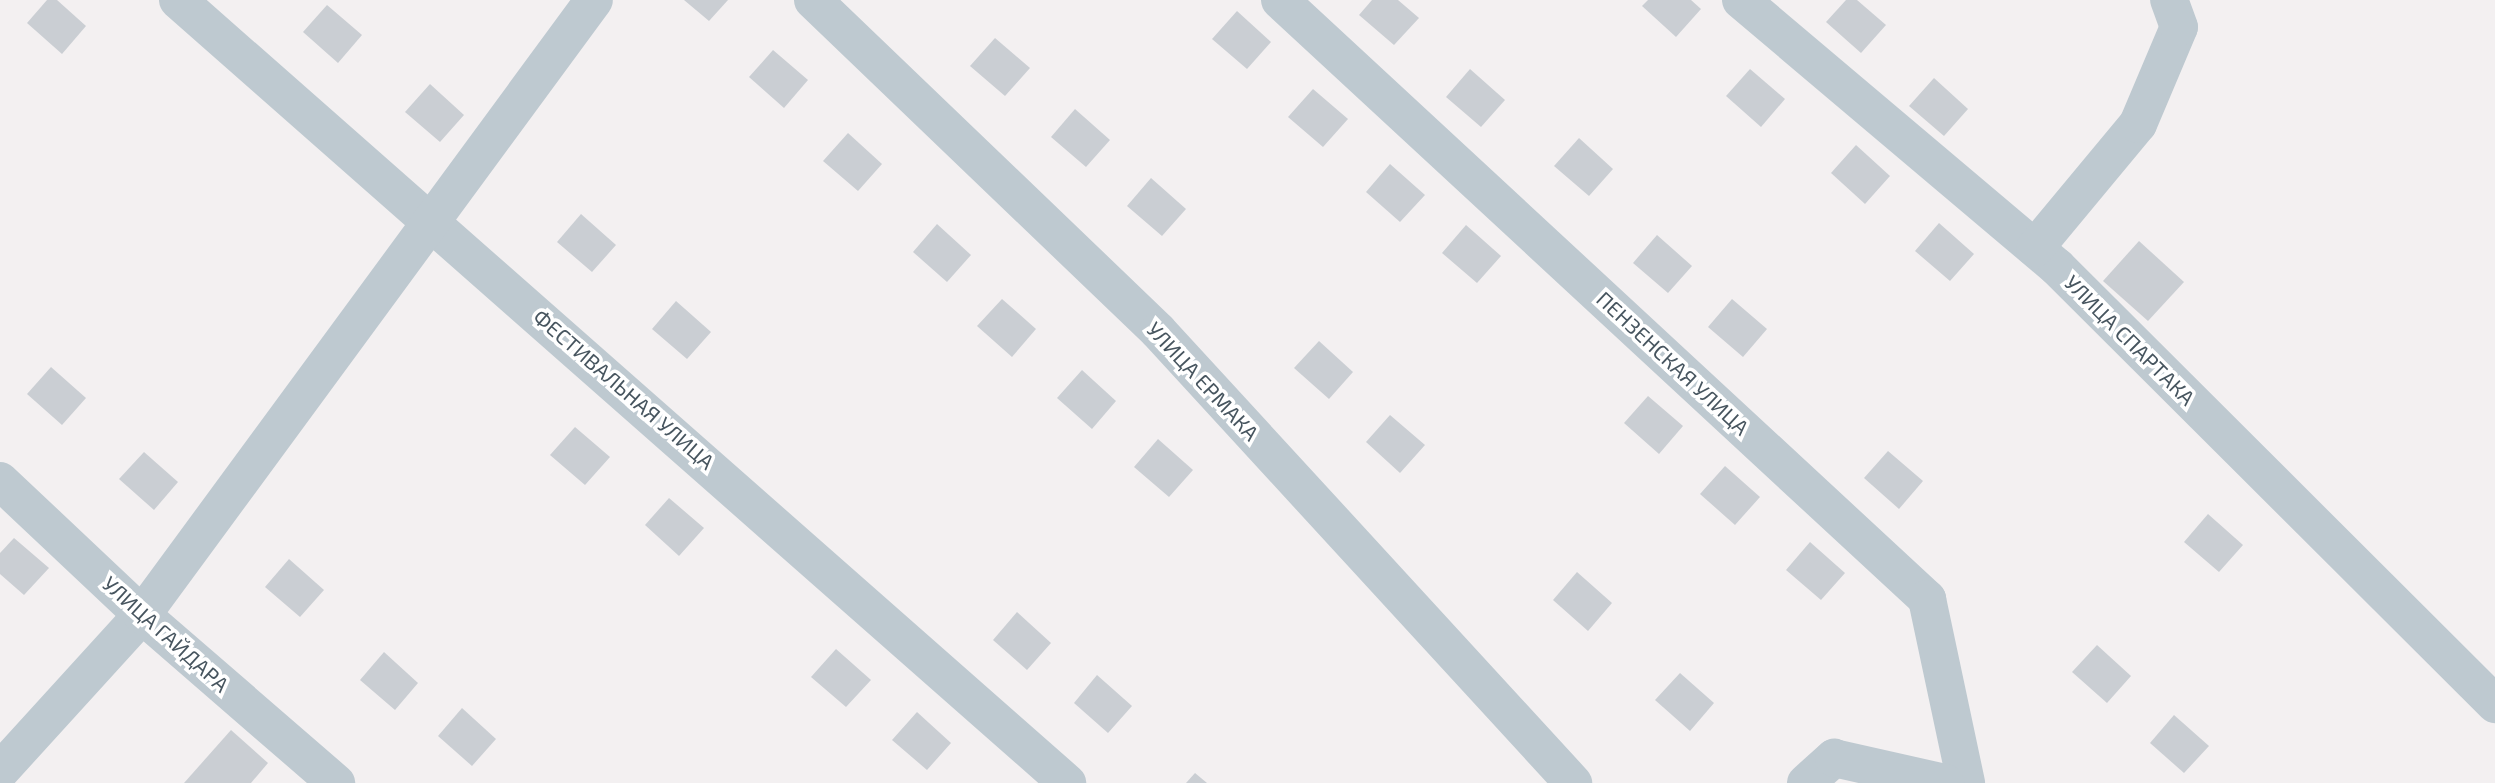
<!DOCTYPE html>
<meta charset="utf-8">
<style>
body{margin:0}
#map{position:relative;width:2495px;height:783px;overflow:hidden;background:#f3f0f1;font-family:"Exo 2",sans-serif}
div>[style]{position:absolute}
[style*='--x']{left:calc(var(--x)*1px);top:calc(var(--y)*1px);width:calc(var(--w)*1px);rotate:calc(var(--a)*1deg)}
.building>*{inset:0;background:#caced3}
.minor>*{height:38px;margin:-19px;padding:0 19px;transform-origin:19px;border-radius:19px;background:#bec9d0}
span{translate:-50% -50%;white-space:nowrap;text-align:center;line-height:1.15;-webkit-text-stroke:7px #fff;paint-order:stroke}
.street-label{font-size:21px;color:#47555f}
</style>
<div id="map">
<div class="building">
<i style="clip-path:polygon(47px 0,57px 0,86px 26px,62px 54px,27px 23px)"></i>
<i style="clip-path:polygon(684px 0,728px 0,709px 21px)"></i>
<i style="clip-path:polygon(1372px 0,1398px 0,1419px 18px,1394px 45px,1359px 15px)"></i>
<i style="clip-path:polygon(1648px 0,1691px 0,1701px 9px,1676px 37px,1642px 6px)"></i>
<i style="clip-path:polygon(1846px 0,1857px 0,1886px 25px,1861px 53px,1826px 22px)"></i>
<i style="clip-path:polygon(327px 5px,362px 35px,338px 63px,303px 32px)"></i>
<i style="clip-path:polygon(1237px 11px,1271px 42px,1247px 69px,1212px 39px)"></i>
<i style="clip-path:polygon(995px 38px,1030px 68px,1005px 96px,970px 66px)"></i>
<i style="clip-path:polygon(773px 50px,808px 80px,784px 108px,749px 77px)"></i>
<i style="clip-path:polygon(1470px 69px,1505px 100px,1481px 127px,1446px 97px)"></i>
<i style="clip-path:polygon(1750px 69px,1785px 99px,1761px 127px,1726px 96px)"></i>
<i style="clip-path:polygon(1934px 78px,1968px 109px,1944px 136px,1909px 106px)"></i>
<i style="clip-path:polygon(430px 84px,464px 115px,440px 142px,405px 112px)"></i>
<i style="clip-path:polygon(1313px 89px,1348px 119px,1323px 147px,1288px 117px)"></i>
<i style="clip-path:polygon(1075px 109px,1110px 140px,1086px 167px,1051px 137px)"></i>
<i style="clip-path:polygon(848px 133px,882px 164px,858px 191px,823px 161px)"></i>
<i style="clip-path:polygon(1579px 138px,1613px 169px,1589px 196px,1554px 166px)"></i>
<i style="clip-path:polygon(1856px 145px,1890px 176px,1865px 204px,1831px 173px)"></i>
<i style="clip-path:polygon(1390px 164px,1425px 195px,1400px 222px,1366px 192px)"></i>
<i style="clip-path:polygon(1151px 178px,1186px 209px,1162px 236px,1127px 206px)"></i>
<i style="clip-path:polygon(581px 214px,616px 245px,592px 272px,557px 242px)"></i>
<i style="clip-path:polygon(1939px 223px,1974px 254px,1950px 281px,1915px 251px)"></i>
<i style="clip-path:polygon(937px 224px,971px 255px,947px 282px,913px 252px)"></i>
<i style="clip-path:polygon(1466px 225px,1501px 256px,1477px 283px,1442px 253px)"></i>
<i style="clip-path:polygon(1657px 235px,1692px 266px,1668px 293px,1633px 263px)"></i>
<i style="clip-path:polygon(2139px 241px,2184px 282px,2148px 321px,2103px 281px)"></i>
<i style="clip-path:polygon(1002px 299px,1036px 329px,1012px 357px,977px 326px)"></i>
<i style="clip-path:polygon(1732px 299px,1767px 329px,1743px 357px,1708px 327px)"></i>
<i style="clip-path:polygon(676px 301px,711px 332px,687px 359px,652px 329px)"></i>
<i style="clip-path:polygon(1319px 341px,1353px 372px,1329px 399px,1294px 368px)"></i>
<i style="clip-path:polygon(51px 367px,86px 398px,62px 425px,27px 394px)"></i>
<i style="clip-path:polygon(1082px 370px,1116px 401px,1092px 429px,1057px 398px)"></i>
<i style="clip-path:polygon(1648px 396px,1683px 426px,1659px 454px,1624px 423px)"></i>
<i style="clip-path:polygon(1390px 415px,1425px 445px,1400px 473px,1366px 442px)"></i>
<i style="clip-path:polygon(575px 427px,610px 457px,585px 485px,550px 455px)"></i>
<i style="clip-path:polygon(1158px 439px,1193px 470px,1169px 497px,1134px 467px)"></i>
<i style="clip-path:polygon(1888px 451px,1923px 481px,1899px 509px,1864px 478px)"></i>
<i style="clip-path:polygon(144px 452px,178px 482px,154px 510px,119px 479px)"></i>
<i style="clip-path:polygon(1725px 466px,1760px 497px,1735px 525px,1700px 494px)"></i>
<i style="clip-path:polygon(669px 498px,704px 528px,679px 556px,645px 525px)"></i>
<i style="clip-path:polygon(2208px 514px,2243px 545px,2219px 572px,2184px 542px)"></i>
<i style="clip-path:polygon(14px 538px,49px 568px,24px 595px,0 574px,0 553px)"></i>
<i style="clip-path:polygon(1810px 542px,1845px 573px,1821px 600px,1786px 570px)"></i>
<i style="clip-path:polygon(289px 559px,324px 590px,300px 617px,265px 587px)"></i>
<i style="clip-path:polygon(1577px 572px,1612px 603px,1588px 631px,1553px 600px)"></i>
<i style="clip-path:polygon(1017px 612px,1051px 643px,1027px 670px,993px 640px)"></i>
<i style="clip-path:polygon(2097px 645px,2131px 676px,2107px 703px,2072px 672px)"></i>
<i style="clip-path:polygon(836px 649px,871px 680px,846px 707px,811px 677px)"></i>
<i style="clip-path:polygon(384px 652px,418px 683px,395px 710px,360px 680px)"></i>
<i style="clip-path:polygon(1680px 673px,1714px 703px,1690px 731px,1655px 700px)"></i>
<i style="clip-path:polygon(1097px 675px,1132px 706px,1108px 733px,1074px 703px)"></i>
<i style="clip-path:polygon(462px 708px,496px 739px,472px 766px,438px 736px)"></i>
<i style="clip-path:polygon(917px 712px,951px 743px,927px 770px,892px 740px)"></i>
<i style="clip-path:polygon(2174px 715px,2209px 746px,2184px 773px,2150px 743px)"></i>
<i style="clip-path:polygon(231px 730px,268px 763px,251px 783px,184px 783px)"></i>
<i style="clip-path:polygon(1195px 773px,1207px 783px,1186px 783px)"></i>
</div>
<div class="minor">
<i style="--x:178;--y:0;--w:1185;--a:41.37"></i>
<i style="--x:813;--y:0;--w:478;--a:43.8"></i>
<i style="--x:1158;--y:331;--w:614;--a:47.44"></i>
<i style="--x:1280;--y:0;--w:882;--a:42.79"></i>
<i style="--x:1927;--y:599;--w:188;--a:78"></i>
<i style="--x:1741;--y:0;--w:414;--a:40.2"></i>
<i style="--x:2057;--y:267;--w:619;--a:44.93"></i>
<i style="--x:2035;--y:248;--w:161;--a:-50.3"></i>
<i style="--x:2138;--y:124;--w:105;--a:-67.1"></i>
<i style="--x:2179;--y:27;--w:29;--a:-110"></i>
<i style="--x:0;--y:481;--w:195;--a:43.3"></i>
<i style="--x:142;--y:615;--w:257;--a:40.9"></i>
<i style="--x:0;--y:771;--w:211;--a:-47.7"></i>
<i style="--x:142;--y:615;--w:763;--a:-53.69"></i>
<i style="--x:1806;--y:783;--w:38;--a:-42"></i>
<i style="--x:1834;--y:758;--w:114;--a:12.7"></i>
</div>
<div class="street-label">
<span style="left:2130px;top:340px;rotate:45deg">УЛИЦА СПАРТАКА</span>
<span style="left:1673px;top:363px;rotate:43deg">ПЕНЗЕНСКАЯ УЛИЦА</span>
<span style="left:1203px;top:381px;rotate:47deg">УЛИЦА ЕРМАКА</span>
<span style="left:624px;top:389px;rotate:41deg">ФЕСТИВАЛЬНАЯ УЛИЦА</span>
<span style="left:166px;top:634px;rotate:42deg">УЛИЦА ГАЙДАРА</span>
</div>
</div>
